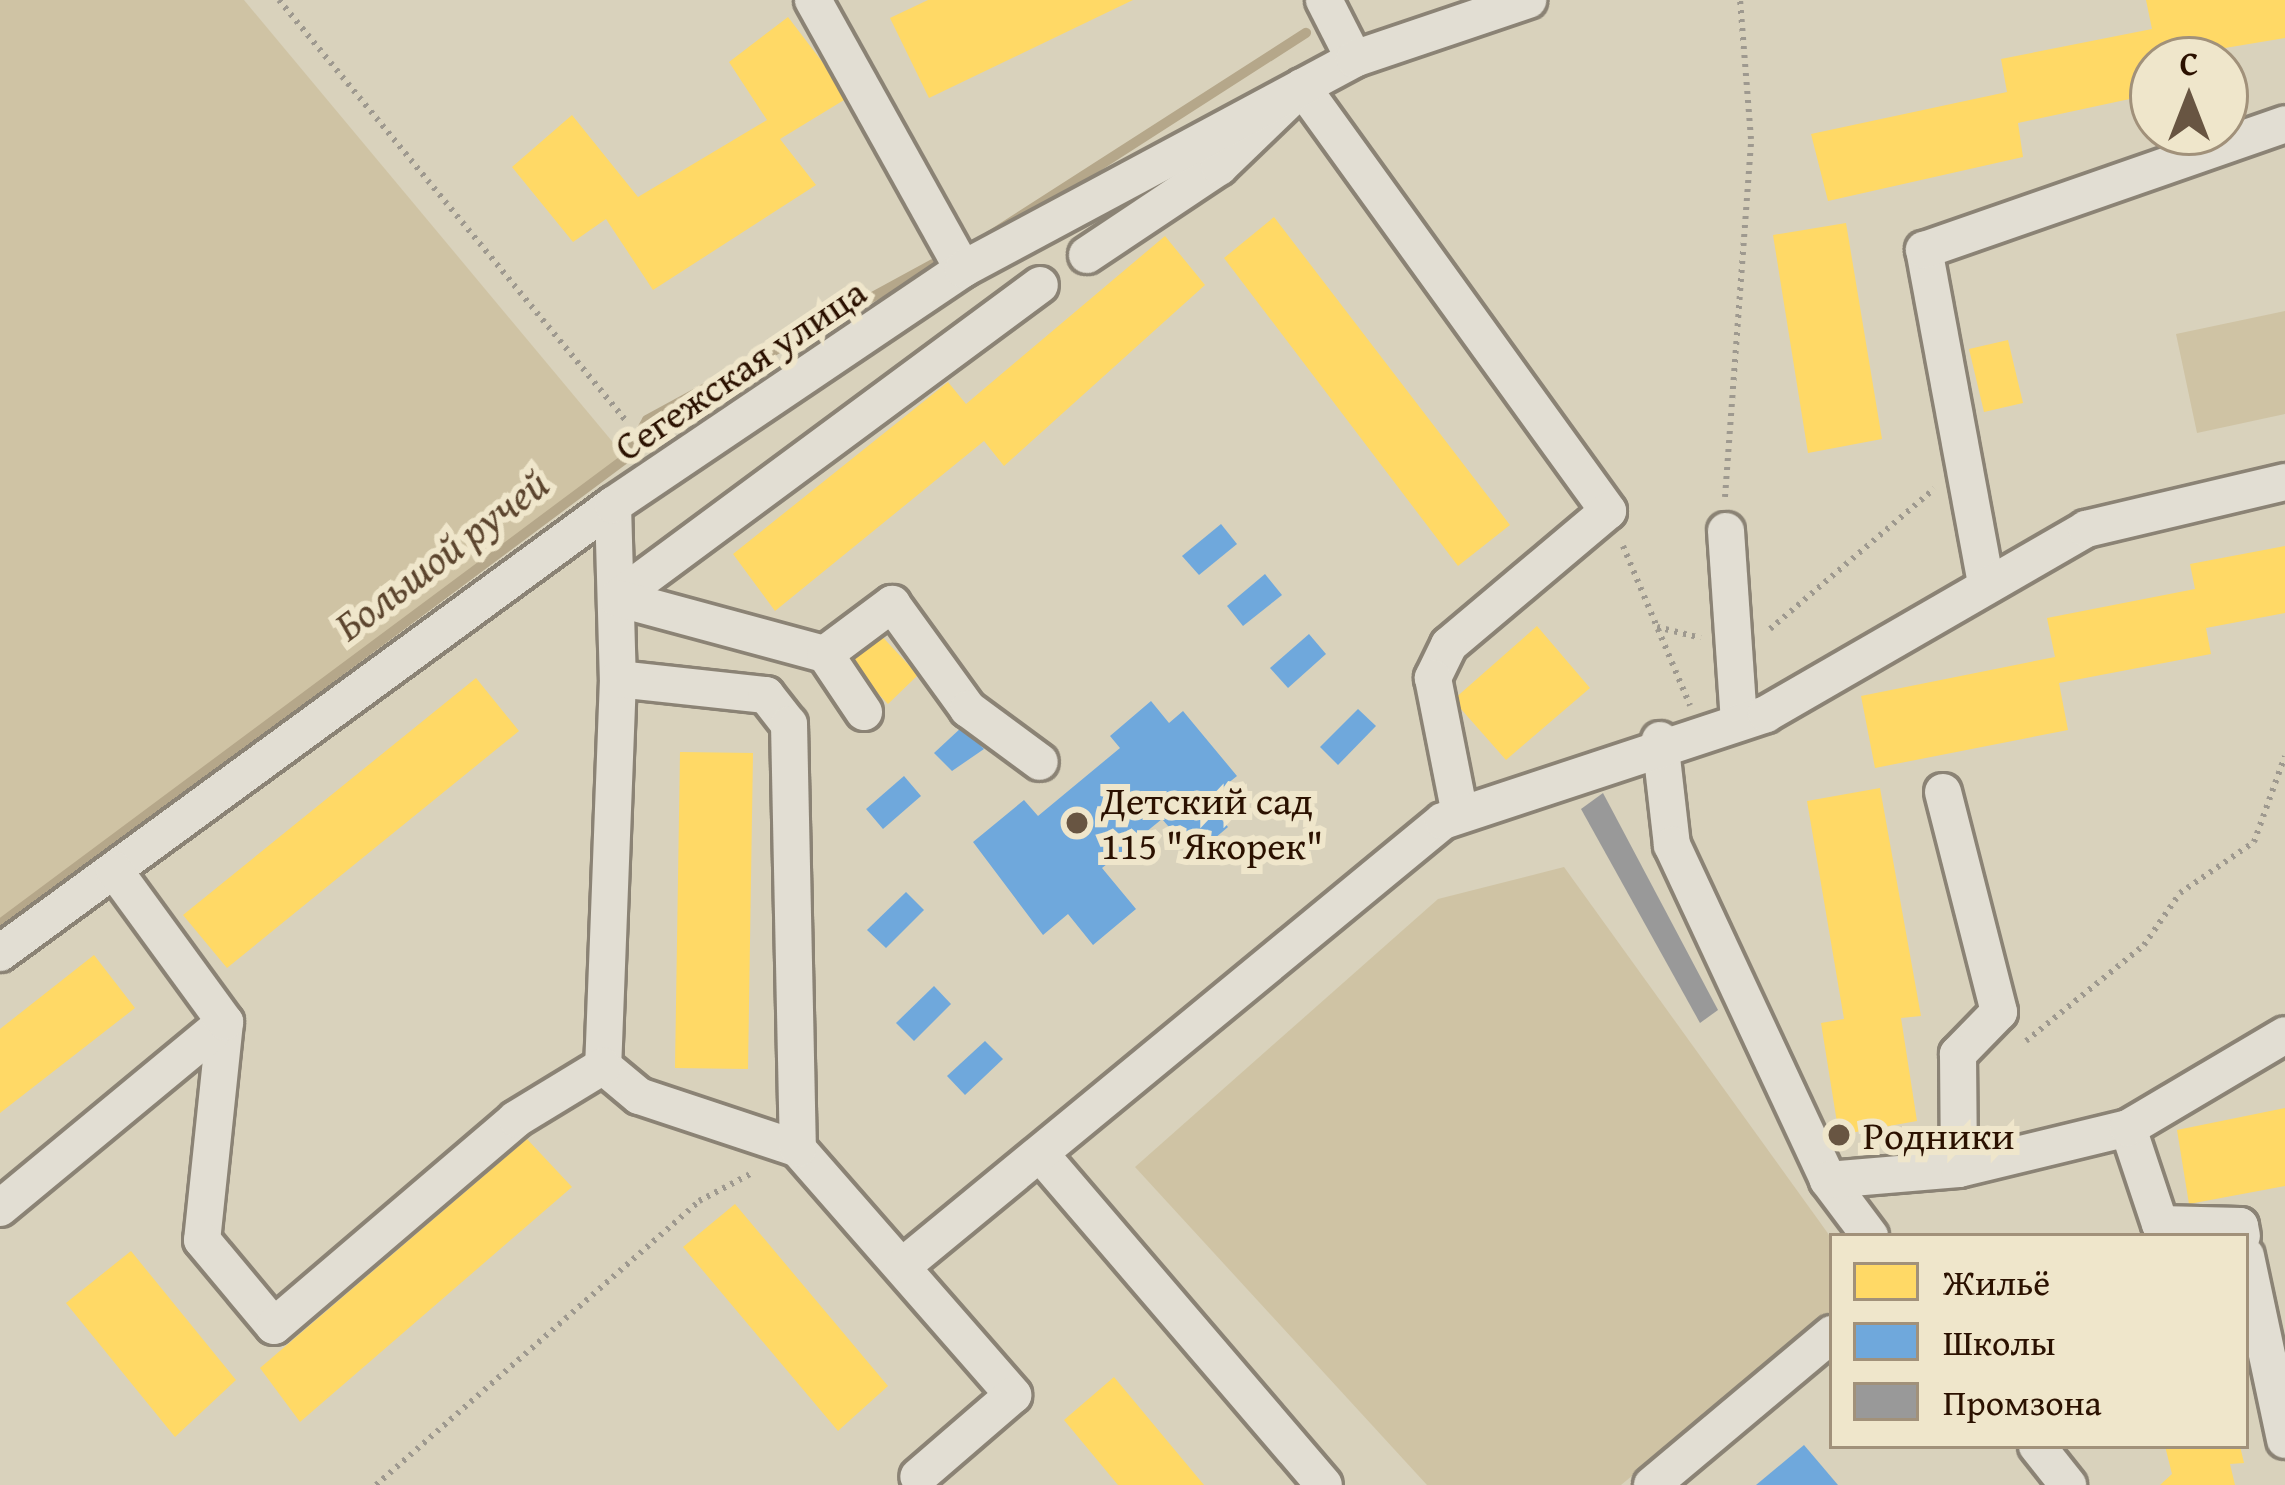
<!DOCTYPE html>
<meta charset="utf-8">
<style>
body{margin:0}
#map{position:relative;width:2285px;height:1485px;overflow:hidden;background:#d9d2bc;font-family:"Gentium Book Plus",serif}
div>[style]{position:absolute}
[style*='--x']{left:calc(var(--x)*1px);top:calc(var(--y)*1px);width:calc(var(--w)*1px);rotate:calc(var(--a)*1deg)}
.green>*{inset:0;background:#cfc3a4}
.homes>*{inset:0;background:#ffd966}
.schools>*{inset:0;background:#6fa8dc}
.industry>*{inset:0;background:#999}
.stream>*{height:10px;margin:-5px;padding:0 5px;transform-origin:5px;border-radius:5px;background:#b5a78a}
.path>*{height:6px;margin-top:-3px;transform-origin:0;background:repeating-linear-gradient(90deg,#9e998f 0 3px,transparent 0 9px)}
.roads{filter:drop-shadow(3px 0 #8b8375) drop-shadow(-3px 0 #8b8375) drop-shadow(0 3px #8b8375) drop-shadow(0 -3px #8b8375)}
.minor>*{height:36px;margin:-18px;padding:0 18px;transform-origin:18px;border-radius:18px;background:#e2ded3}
.dots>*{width:33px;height:33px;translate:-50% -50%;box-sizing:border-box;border:6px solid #efe6cb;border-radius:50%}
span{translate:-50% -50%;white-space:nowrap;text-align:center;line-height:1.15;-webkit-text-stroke:12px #efe6cb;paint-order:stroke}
.street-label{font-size:39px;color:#2b1100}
.poi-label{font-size:39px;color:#2b1100}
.left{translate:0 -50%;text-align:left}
.water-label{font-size:42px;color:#5c452e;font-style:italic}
.legend{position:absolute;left:1829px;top:1233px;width:420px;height:216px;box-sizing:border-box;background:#efe6cb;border:3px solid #a1917a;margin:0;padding:15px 21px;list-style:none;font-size:36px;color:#2b1100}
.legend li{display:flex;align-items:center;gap:24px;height:60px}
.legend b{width:60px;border:3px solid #a1917a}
.north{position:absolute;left:2129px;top:36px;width:120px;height:120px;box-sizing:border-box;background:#efe6cb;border:3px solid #a1917a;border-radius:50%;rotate:0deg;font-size:33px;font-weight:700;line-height:48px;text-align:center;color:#2b1100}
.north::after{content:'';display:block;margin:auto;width:42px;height:54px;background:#685542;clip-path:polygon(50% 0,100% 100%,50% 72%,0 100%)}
</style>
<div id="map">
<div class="green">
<i style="clip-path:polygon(0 0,244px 0,626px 458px,0 924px)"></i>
<i style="clip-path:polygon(2285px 311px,2285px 414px,2197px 433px,2176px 334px)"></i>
<i style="clip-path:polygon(1564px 867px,1832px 1239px,1832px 1310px,1621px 1485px,1427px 1485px,1135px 1167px,1438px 899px)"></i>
</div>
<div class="homes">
<i style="clip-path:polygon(928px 0,1133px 0,929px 98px,890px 18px)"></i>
<i style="clip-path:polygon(2146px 0,2285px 0,2285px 38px,2153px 60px,2153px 94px,2018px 123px,2023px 157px,1828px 201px,1811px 134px,2007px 92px,2001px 59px,2152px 29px)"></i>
<i style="clip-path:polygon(788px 17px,849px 97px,780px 139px,816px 185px,653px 290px,606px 219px,573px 242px,512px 167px,572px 115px,638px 197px,767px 120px,729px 62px)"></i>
<i style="clip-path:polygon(1274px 217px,1510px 525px,1458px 566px,1224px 258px)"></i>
<i style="clip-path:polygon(1846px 223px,1882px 439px,1808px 453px,1773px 235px)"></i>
<i style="clip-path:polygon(1165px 236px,1205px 285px,1004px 466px,984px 441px,775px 611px,733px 554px,948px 382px,966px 404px)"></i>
<i style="clip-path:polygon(2008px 340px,2023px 403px,1984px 412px,1969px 349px)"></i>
<i style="clip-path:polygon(2285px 546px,2285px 613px,2206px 628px,2211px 654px,2059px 683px,2068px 730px,1875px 768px,1861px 696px,2055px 657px,2047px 618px,2195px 589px,2190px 564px)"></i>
<i style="clip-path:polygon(1537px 626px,1590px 688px,1506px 760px,1453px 700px)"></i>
<i style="clip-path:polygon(876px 630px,918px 675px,888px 704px,845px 659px)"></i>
<i style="clip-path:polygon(476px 678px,519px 731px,227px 968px,183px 915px)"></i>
<i style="clip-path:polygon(680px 752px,753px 753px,748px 1069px,675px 1068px)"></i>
<i style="clip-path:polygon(1880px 788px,1921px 1016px,1901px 1018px,1917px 1121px,1839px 1135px,1821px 1023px,1844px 1019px,1807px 801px)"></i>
<i style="clip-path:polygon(94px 955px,135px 1008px,0 1113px,0 1029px)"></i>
<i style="clip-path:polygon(2285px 1108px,2285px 1186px,2189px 1204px,2177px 1130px)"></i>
<i style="clip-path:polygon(527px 1139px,572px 1187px,300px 1422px,260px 1368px)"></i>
<i style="clip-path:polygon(735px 1204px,888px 1386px,838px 1431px,683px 1247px)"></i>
<i style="clip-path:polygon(131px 1251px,236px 1380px,175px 1437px,66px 1303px)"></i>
<i style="clip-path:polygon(1114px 1377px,1204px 1485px,1118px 1485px,1064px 1420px)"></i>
<i style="clip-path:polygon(2165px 1446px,2240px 1446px,2244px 1463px,2230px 1464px,2235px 1485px,2160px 1485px,2172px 1474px)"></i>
</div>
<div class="schools">
<i style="clip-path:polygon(1221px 524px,1237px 544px,1199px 575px,1182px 556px)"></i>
<i style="clip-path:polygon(1265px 574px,1282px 595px,1243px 626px,1227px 606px)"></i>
<i style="clip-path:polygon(1309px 634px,1326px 654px,1288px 688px,1270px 668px)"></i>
<i style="clip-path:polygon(1151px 701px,1169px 723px,1183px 711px,1237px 776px,1206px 801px,1228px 827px,1194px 856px,1162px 819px,1102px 868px,1136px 909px,1093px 945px,1068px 914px,1043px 935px,973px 842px,1024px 800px,1038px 816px,1120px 748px,1110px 736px)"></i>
<i style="clip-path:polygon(1358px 709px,1376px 726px,1338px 765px,1320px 747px)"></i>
<i style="clip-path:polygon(962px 727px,984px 749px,952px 771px,934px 753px)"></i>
<i style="clip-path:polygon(904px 776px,921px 796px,883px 829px,866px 809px)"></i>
<i style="clip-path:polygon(906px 892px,924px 910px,886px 948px,867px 930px)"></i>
<i style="clip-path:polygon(934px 986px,951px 1004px,914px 1041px,896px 1023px)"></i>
<i style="clip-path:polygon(985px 1041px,1003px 1059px,965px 1095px,947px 1076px)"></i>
<i style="clip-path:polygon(1804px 1445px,1838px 1485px,1756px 1485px)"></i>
</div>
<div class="industry">
<i style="clip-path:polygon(1603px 793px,1718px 1010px,1700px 1023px,1581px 809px)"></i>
</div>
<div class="stream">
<i style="--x:988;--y:237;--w:378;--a:-32.7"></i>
<i style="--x:0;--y:924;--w:780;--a:-36.66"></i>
<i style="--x:626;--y:458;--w:43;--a:-61.1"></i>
<i style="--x:647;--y:420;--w:326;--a:-28.6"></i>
</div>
<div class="path">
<i style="--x:279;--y:0;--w:547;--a:50.49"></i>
<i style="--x:1725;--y:497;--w:359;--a:-85.8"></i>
<i style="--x:1751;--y:139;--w:139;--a:-94.5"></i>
<i style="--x:1623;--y:546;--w:173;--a:67.2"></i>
<i style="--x:1657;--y:627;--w:45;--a:14"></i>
<i style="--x:1770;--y:629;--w:216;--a:-40.5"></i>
<i style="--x:2026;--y:1041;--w:152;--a:-39.1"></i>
<i style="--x:2144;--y:945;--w:63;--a:-55.3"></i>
<i style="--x:2180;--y:893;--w:90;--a:-34.6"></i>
<i style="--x:2254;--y:842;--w:91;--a:-70.2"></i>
<i style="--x:376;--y:1485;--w:430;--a:-41.3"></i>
<i style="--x:699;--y:1201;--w:60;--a:-27.8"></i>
</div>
<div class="roads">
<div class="minor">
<i style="--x:813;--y:0;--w:308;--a:60.9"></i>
<i style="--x:1324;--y:0;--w:66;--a:63"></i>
<i style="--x:1087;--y:255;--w:159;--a:-33.7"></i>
<i style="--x:1219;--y:167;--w:115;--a:-43.9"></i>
<i style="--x:1302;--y:87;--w:523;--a:54.18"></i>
<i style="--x:1608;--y:511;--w:208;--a:139.9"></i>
<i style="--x:1449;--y:645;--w:37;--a:116"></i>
<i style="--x:1433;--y:678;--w:139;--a:78.8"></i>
<i style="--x:613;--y:505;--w:174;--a:88.4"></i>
<i style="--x:618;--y:679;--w:387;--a:92.2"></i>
<i style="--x:603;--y:1066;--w:47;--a:39.8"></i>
<i style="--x:639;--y:1096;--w:168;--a:18.4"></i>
<i style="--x:798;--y:1149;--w:327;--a:48.8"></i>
<i style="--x:1013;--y:1395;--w:125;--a:139.2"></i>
<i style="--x:1726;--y:531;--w:190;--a:86.1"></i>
<i style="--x:1985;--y:578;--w:334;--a:-100.5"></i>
<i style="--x:1924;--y:250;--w:382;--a:-19.2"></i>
<i style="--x:617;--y:598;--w:526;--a:-36.5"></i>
<i style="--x:617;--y:598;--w:215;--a:15.1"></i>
<i style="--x:825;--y:654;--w:84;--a:-36.7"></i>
<i style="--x:892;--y:604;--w:130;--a:54.1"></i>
<i style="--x:968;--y:709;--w:89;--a:36.4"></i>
<i style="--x:825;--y:654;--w:70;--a:56.1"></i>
<i style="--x:618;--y:679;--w:149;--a:6.2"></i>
<i style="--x:766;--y:695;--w:37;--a:52"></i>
<i style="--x:789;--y:724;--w:425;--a:88.8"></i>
<i style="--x:1660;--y:740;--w:106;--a:83.5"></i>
<i style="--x:1672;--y:845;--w:370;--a:65"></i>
<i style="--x:1828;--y:1180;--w:70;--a:53.1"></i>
<i style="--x:1943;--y:792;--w:227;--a:75.7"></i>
<i style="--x:1999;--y:1012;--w:59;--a:134.3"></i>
<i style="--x:1958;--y:1054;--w:115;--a:89.5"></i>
<i style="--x:0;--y:953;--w:759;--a:-36.16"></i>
<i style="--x:613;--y:505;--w:422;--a:-34"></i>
<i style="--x:963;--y:269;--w:444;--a:-28.2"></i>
<i style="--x:1354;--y:59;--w:184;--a:-18.7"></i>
<i style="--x:225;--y:1022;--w:219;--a:96"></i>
<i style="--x:202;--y:1240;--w:112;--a:50.1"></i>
<i style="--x:274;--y:1326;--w:318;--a:-40.5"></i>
<i style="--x:516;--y:1119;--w:102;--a:-31.3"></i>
<i style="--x:2128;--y:1128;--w:101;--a:71.6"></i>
<i style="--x:2160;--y:1224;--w:80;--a:1.4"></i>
<i style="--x:2240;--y:1226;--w:10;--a:79"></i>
<i style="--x:1042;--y:1156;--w:433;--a:49.4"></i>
<i style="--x:1828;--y:1180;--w:131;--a:-4.8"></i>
<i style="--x:1959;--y:1169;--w:174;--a:-13.6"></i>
<i style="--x:2128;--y:1128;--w:182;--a:-30.6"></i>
<i style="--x:0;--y:1208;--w:292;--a:-39.6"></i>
<i style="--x:225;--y:1022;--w:188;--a:-126.1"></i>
<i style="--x:2246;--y:1256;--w:188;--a:78"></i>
<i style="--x:904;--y:1265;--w:698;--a:-39.48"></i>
<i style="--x:1443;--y:821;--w:340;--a:-18.3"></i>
<i style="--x:1766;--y:714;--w:370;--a:-30"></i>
<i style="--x:2086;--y:529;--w:204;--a:-13.3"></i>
<i style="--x:2037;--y:1446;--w:50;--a:51.5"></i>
<i style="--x:1652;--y:1485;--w:235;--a:-40"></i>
</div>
</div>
<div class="dots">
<i style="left:1077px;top:823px;background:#685542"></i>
<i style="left:1839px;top:1135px;background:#685542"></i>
</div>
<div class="street-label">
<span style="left:740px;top:369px;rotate:-34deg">Сегежская улица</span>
</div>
<div class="poi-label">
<span class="left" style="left:1101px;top:823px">Детский сад<br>115 "Якорек"</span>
<span class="left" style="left:1863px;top:1135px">Родники</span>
</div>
<div class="water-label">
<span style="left:441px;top:554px;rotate:-37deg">Большой ручей</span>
</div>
<ul class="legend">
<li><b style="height:33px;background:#ffd966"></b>Жильё</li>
<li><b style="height:33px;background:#6fa8dc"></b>Школы</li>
<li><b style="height:33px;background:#999"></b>Промзона</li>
</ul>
<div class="north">С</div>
</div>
